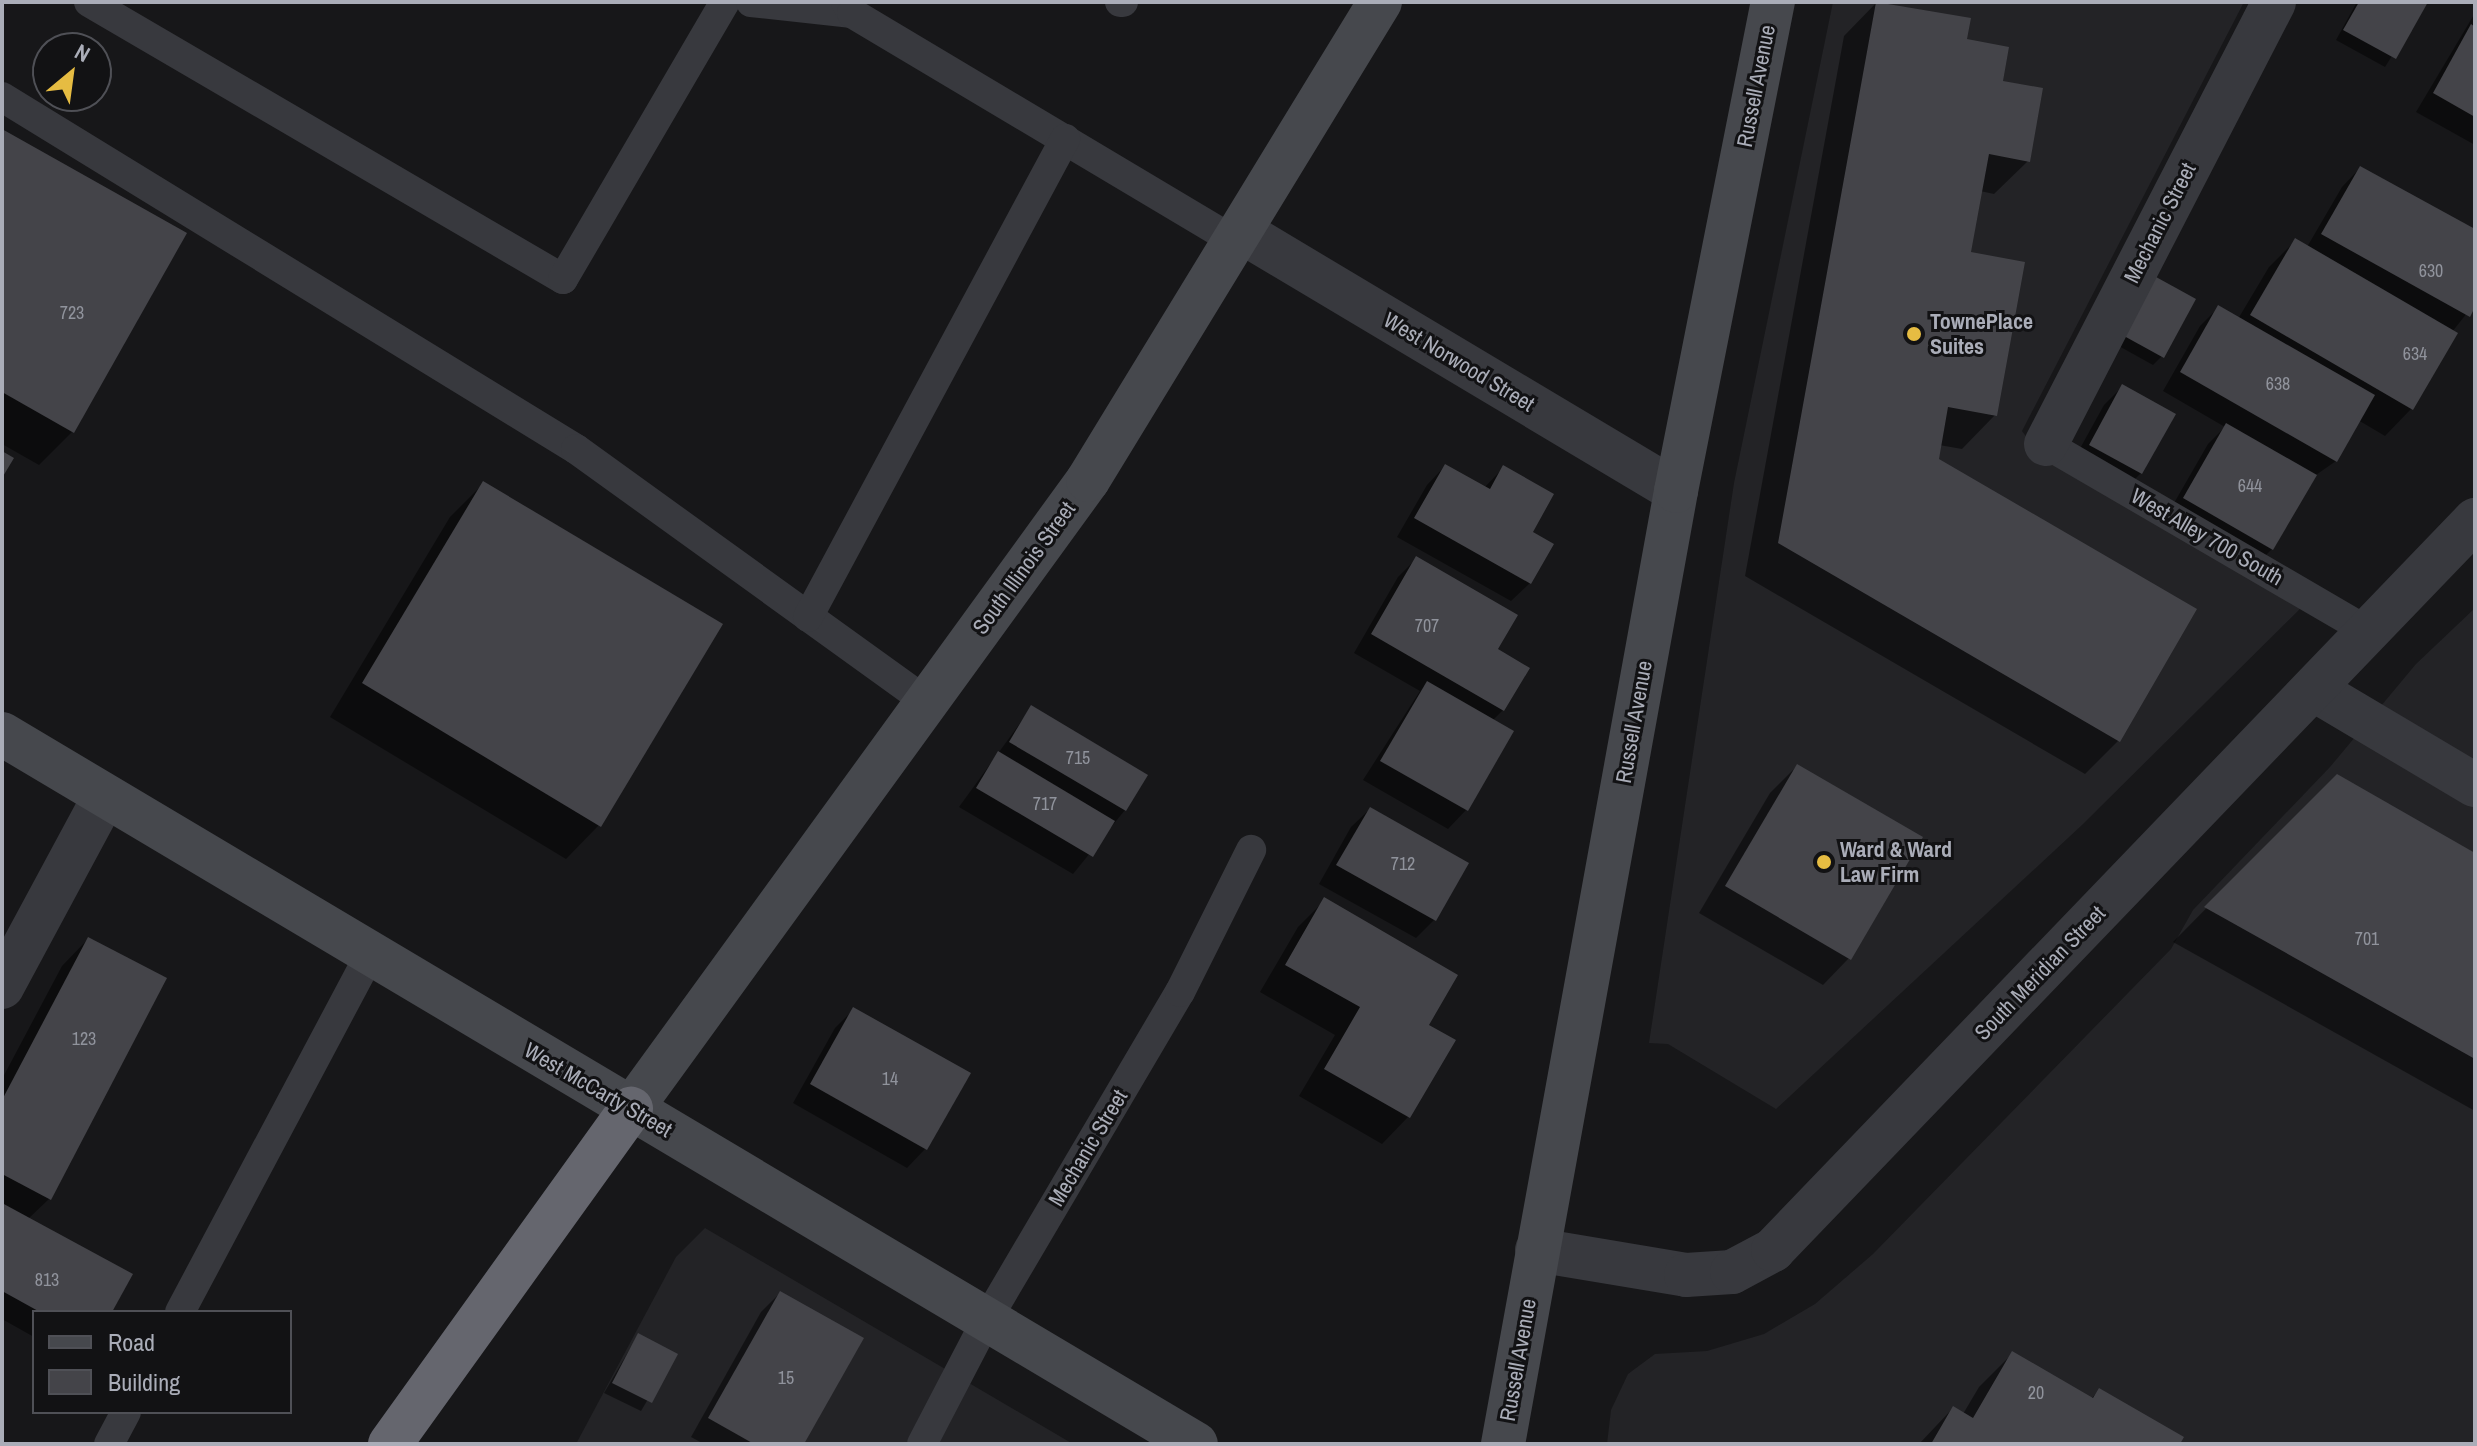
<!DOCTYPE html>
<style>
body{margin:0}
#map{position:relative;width:2477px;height:1446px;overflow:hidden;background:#171719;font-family:"Archivo Narrow",sans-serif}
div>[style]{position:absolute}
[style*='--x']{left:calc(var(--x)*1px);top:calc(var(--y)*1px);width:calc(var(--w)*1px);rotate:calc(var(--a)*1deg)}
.built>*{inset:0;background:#232326}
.shadow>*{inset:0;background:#0007}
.building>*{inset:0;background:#444449}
.lane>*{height:30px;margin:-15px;padding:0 15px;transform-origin:15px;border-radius:15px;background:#38393e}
.street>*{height:44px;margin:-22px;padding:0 22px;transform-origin:22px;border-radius:22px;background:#38393e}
.secondary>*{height:44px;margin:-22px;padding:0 22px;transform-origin:22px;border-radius:22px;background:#46484d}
.highway>*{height:44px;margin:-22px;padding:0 22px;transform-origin:22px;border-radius:22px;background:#65666e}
.dots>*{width:22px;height:22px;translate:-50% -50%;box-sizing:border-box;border:4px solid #121214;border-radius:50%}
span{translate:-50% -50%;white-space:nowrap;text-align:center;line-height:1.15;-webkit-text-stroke:6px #121214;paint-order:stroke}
.number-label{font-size:18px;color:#90939c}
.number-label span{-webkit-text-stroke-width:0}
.street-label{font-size:22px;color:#aaadb8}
.poi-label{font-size:22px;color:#aaadb8;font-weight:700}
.left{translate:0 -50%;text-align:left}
.frame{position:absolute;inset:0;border:4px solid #aaadb8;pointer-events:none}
.legend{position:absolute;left:32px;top:1310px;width:260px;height:104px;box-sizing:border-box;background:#121214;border:2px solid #4f5056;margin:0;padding:10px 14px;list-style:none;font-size:24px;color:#aaadb8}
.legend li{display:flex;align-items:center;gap:16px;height:40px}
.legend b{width:40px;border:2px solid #4f5056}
.north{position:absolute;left:32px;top:32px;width:80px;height:80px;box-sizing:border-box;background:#121214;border:2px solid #4f5056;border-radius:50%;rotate:29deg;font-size:22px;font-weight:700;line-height:32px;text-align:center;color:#aaadb8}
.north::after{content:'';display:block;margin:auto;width:28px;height:36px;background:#e6bc42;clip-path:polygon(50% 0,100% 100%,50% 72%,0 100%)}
</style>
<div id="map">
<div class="built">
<i style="clip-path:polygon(1833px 2px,2244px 2px,2022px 431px,2042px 458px,2311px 598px,2082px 825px,1776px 1109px,1668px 1044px,1649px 1043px,1734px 483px)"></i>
<i style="clip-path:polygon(2475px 608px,2475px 1444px,1607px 1444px,1611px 1410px,1628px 1374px,1655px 1354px,1707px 1351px,1764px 1334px,1815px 1304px,1873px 1254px,2171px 949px,2193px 910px,2330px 767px,2416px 664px)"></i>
<i style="clip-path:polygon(705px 1228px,1073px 1444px,576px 1444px,676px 1257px)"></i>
</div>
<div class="shadow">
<i style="clip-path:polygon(1877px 2px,1965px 41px,2001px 82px,2028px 161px,1994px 194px,1980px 191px,1969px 254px,1995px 415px,1962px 449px,1939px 445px,1936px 460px,2119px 740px,2085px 774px,1745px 576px,1844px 36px)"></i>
<i style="clip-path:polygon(2357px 2px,2425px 3px,2385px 67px,2336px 40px)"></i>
<i style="clip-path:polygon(2475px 13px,2475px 145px,2416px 112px)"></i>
<i style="clip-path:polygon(2px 131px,72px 432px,39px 465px,2px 444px)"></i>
<i style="clip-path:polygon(2360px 168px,2475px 232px,2475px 303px,2452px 332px,2411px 409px,2385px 436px,2358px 420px,2336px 461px,2313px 477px,2272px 549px,2253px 568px,2166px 517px,2208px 444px,2225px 427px,2163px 391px,2200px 326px,2218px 308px,2238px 319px,2269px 267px,2296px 240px,2307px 247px,2342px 187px)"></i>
<i style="clip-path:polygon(2147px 274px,2162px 356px,2153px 365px,2108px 340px)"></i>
<i style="clip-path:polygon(2122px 387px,2141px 473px,2122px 492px,2072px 463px,2104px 405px)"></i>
<i style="clip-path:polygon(1445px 466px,1484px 488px,1504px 467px,1530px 533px,1530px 583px,1511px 601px,1397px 537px,1427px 485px)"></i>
<i style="clip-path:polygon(484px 483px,599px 825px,566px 859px,330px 717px,450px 517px)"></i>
<i style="clip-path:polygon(1416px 559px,1495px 650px,1503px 710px,1492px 721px,1511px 732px,1466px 810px,1448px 829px,1363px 780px,1420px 691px,1354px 653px,1398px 577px)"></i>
<i style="clip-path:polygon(1031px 708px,1125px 810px,1073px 874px,959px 807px)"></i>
<i style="clip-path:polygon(1797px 766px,1849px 958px,1823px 985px,1699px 913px,1770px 793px)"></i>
<i style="clip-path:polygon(2337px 776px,2475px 855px,2475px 1111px,2173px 942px)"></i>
<i style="clip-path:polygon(1370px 809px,1434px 920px,1416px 938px,1319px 884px,1351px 827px)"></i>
<i style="clip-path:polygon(1325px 900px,1426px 1026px,1453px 1041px,1408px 1117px,1382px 1144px,1299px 1096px,1335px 1035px,1260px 992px,1298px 927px)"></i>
<i style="clip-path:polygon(88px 939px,49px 1199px,28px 1219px,110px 1312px,34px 1312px,34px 1337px,2px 1319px,2px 1079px,62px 966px)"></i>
<i style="clip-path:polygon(854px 1009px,968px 1074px,925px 1149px,907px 1168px,793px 1103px,835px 1028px)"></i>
<i style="clip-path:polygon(780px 1293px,802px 1444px,704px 1444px,691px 1437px,761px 1312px)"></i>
<i style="clip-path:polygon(638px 1335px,675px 1354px,641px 1411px,604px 1393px)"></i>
<i style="clip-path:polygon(2013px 1353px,2091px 1399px,2099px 1390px,2177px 1444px,1919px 1444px,1953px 1408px,1963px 1414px,1979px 1387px)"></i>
</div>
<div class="building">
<i style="clip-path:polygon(1876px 2px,1971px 18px,1967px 39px,2009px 47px,2003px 81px,2043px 88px,2030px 162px,1989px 154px,1971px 252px,2025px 262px,1997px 416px,1948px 407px,1939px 459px,2197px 609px,2120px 742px,1778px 543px)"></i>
<i style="clip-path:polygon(2359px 2px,2428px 2px,2396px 59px,2343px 30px)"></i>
<i style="clip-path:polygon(2471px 24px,2475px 27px,2475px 117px,2433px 93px)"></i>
<i style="clip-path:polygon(2px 129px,187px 233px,74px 433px,2px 392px)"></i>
<i style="clip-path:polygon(2360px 166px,2475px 229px,2475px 307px,2470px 317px,2321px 234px)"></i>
<i style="clip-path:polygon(2295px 238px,2458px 333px,2413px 410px,2250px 315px)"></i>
<i style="clip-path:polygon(2147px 272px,2196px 299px,2164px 358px,2115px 331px)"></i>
<i style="clip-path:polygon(2218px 305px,2375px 395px,2337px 462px,2180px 372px)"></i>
<i style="clip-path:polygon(2122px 384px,2176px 414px,2142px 474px,2089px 445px)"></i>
<i style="clip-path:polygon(2226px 423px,2317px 475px,2273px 550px,2183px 498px)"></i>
<i style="clip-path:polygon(2px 451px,14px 458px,2px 478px)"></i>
<i style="clip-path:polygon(1445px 464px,1490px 489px,1503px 465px,1554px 494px,1533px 532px,1554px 544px,1531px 584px,1414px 518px)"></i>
<i style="clip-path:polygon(483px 481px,723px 624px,601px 827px,362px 683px)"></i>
<i style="clip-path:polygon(1416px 556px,1518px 615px,1498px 649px,1530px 668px,1504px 711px,1371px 634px)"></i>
<i style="clip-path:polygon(1427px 681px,1514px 731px,1468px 811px,1380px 761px)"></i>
<i style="clip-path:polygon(1031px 705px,1148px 775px,1126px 811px,1009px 742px)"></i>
<i style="clip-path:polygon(998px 751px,1115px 821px,1093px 857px,976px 788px)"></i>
<i style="clip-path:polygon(1797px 764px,1923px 837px,1851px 960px,1725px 886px)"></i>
<i style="clip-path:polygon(2337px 774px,2475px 853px,2475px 1059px,2204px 907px)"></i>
<i style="clip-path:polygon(1370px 807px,1469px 863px,1436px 921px,1336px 865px)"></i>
<i style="clip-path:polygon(1324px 897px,1458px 975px,1429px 1025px,1456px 1040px,1410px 1118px,1324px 1069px,1360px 1007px,1285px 965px)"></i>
<i style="clip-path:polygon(88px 937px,167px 978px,51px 1200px,2px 1174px,2px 1100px)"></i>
<i style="clip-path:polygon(853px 1007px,971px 1073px,927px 1150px,810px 1084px)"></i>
<i style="clip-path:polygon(2px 1203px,133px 1274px,112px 1312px,40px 1312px,2px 1291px)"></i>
<i style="clip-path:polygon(780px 1291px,864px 1338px,804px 1444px,754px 1444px,708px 1418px)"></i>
<i style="clip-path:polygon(638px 1333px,678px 1354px,652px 1403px,612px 1383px)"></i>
<i style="clip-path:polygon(2012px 1351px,2093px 1398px,2099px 1388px,2184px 1437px,2180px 1444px,1931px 1444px,1953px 1406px,1973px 1418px)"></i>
</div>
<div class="lane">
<i style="--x:89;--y:2;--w:549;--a:30.3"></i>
<i style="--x:563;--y:279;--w:321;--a:-59.7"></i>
<i style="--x:751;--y:2;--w:102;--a:6.2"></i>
<i style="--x:852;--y:13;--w:13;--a:-119"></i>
<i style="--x:1120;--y:2;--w:3;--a:0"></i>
<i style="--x:852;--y:13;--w:447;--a:30.8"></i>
<i style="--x:2;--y:97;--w:673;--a:31.52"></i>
<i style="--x:576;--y:449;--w:433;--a:35.8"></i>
<i style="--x:2046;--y:444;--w:371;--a:30.2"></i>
<i style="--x:808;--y:617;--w:543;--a:-61.73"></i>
<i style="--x:180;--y:1312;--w:405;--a:-62"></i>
<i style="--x:109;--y:1444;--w:36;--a:-62"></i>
<i style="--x:922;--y:1444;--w:139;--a:-62.5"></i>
<i style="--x:986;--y:1321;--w:382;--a:-59.5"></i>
<i style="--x:1180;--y:992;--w:159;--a:-63.4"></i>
</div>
<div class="street">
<i style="--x:1242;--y:232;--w:505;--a:30.83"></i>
<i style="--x:2046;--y:444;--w:497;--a:-62.7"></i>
<i style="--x:2313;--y:689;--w:188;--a:30.7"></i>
<i style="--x:2;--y:987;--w:217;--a:-61.7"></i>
<i style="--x:1537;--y:1250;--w:151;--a:9.5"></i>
<i style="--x:1686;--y:1275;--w:46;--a:-3.7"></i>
<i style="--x:1732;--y:1272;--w:47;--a:-28.2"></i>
<i style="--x:1773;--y:1250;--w:1013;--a:-46.12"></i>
</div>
<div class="secondary">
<i style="--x:2;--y:734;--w:1389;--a:30.74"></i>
<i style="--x:631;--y:1109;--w:777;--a:-54"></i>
<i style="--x:1088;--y:480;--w:560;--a:-58.58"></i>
<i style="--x:1503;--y:1444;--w:969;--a:-79.71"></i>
<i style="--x:1676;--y:491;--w:499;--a:-78.8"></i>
</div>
<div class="highway">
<i style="--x:390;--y:1444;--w:413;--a:-54.3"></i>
</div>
<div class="dots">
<i style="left:1914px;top:334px;background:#e6bc42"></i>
<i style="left:1824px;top:862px;background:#e6bc42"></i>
</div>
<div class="number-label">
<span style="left:2431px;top:271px">630</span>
<span style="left:72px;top:313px">723</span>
<span style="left:2415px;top:354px">634</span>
<span style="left:2278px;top:384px">638</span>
<span style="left:2250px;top:486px">644</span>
<span style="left:1427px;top:626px">707</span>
<span style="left:1078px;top:758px">715</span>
<span style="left:1045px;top:804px">717</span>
<span style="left:1403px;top:864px">712</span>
<span style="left:2367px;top:939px">701</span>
<span style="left:84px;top:1039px">123</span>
<span style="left:890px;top:1079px">14</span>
<span style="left:47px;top:1280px">813</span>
<span style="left:786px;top:1378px">15</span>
<span style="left:2036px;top:1393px">20</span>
</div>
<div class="street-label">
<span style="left:1756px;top:86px;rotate:-79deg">Russell Avenue</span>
<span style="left:2160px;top:223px;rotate:-63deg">Mechanic Street</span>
<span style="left:1459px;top:362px;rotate:31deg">West Norwood Street</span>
<span style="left:2207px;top:537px;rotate:30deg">West Alley 700 South</span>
<span style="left:1024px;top:568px;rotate:-54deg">South Illinois Street</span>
<span style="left:1634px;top:722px;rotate:-80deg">Russell Avenue</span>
<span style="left:2040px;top:973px;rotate:-46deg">South Meridian Street</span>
<span style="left:598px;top:1090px;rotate:30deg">West McCarty Street</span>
<span style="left:1088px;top:1148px;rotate:-59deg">Mechanic Street</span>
<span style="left:1518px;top:1360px;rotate:-80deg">Russell Avenue</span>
</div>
<div class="poi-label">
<span class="left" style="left:1930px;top:334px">TownePlace<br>Suites</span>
<span class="left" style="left:1840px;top:862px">Ward &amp; Ward<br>Law Firm</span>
</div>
<div class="frame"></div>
<ul class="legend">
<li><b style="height:10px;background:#46484d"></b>Road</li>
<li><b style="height:22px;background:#444449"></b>Building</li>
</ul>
<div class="north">N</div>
</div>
